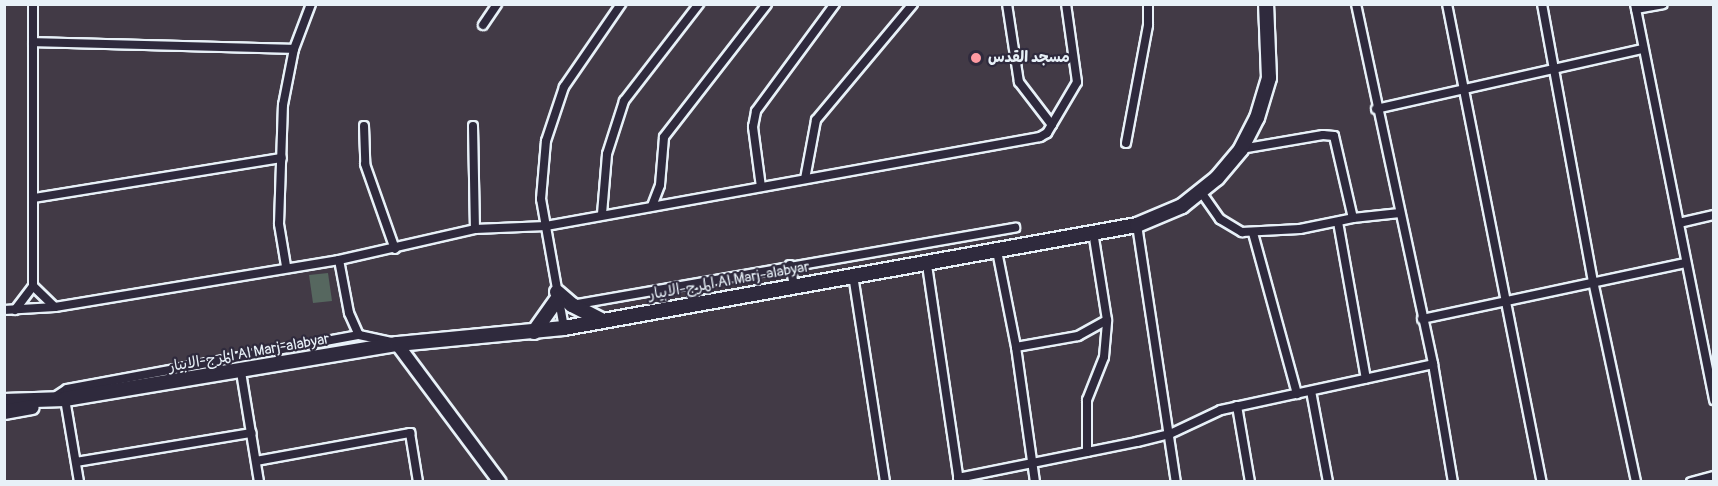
<!DOCTYPE html>
<meta charset="utf-8">
<style>
body{margin:0}
#map{position:relative;width:1718px;height:486px;overflow:hidden;background:#423a46;font-family:Pangolin,"Playpen Sans Arabic",sans-serif}
div>[style]{position:absolute}
[style*='--x']{left:calc(var(--x)*1px);top:calc(var(--y)*1px);width:calc(var(--w)*1px);rotate:calc(var(--a)*1deg)}
.green>*{inset:0;background:#56675f}
.roads{filter:drop-shadow(2px 0 #e8f1f8) drop-shadow(-2px 0 #e8f1f8) drop-shadow(0 2px #e8f1f8) drop-shadow(0 -2px #e8f1f8)}
.street>*{height:8px;margin:-4px;padding:0 4px;transform-origin:4px;border-radius:4px;background:#2f2a3d}
.secondary>*{height:12px;margin:-6px;padding:0 6px;transform-origin:6px;border-radius:6px;background:#2f2a3d}
.primary>*{height:14px;margin:-7px;padding:0 7px;transform-origin:7px;border-radius:7px;background:#2f2a3d}
.dots>*{width:16px;height:16px;translate:-50% -50%;box-sizing:border-box;border:3px solid #2f2a3d;border-radius:50%}
span{translate:-50% -50%;white-space:nowrap;text-align:center;line-height:1.15;-webkit-text-stroke:4.5px #2f2a3d;paint-order:stroke}
.poi-label{font-size:15px;color:#e8f1f8;font-weight:700}
.left{translate:0 -50%;text-align:left}
.street-label{font-size:15px;color:#e8f1f8}
.frame{position:absolute;inset:0;border:6px solid #e8f1f8;pointer-events:none}
</style>
<div id="map">
<div class="green">
<i style="clip-path:polygon(328px 273px,332px 301px,313px 303px,309px 275px)"></i>
</div>
<div class="roads">
<div class="street">
<i style="--x:33;--y:4;--w:282;--a:90"></i>
<i style="--x:33;--y:286;--w:30;--a:44"></i>
<i style="--x:1007;--y:4;--w:79;--a:81.3"></i>
<i style="--x:1019;--y:82;--w:54;--a:52.5"></i>
<i style="--x:1356;--y:4;--w:368;--a:77.9"></i>
<i style="--x:1433;--y:364;--w:120;--a:80.4"></i>
<i style="--x:1447;--y:4;--w:487;--a:78.8"></i>
<i style="--x:1542;--y:4;--w:282;--a:79.6"></i>
<i style="--x:1593;--y:281;--w:206;--a:77.9"></i>
<i style="--x:1635;--y:4;--w:404;--a:78.7"></i>
<i style="--x:1636;--y:9;--w:27;--a:-10"></i>
<i style="--x:483;--y:25;--w:25;--a:-56"></i>
<i style="--x:33;--y:42;--w:261;--a:1.5"></i>
<i style="--x:1376;--y:109;--w:274;--a:-12.7"></i>
<i style="--x:364;--y:126;--w:38;--a:88"></i>
<i style="--x:365;--y:164;--w:90;--a:70.6"></i>
<i style="--x:473;--y:126;--w:103;--a:88.9"></i>
<i style="--x:1126;--y:143;--w:120;--a:-79.4"></i>
<i style="--x:1148;--y:25;--w:21;--a:-90"></i>
<i style="--x:1241;--y:149;--w:83;--a:-9.7"></i>
<i style="--x:1323;--y:135;--w:11;--a:5"></i>
<i style="--x:1334;--y:136;--w:84;--a:77"></i>
<i style="--x:805;--y:179;--w:60;--a:-79.4"></i>
<i style="--x:816;--y:120;--w:151;--a:-50.1"></i>
<i style="--x:761;--y:187;--w:61;--a:-97.6"></i>
<i style="--x:753;--y:127;--w:16;--a:-79"></i>
<i style="--x:756;--y:111;--w:133;--a:-53.6"></i>
<i style="--x:1201;--y:192;--w:33;--a:55"></i>
<i style="--x:1220;--y:219;--w:26;--a:31"></i>
<i style="--x:1242;--y:232;--w:58;--a:-3"></i>
<i style="--x:1300;--y:229;--w:54;--a:-11.7"></i>
<i style="--x:1353;--y:218;--w:47;--a:-6.1"></i>
<i style="--x:34;--y:198;--w:251;--a:-9.2"></i>
<i style="--x:652;--y:206;--w:22;--a:-69"></i>
<i style="--x:660;--y:185;--w:48;--a:-85.2"></i>
<i style="--x:664;--y:137;--w:168;--a:-52.2"></i>
<i style="--x:602;--y:214;--w:60;--a:-85.2"></i>
<i style="--x:607;--y:154;--w:56;--a:-72.2"></i>
<i style="--x:624;--y:101;--w:123;--a:-52.3"></i>
<i style="--x:1338;--y:222;--w:159;--a:79.9"></i>
<i style="--x:1679;--y:223;--w:36;--a:-13"></i>
<i style="--x:1137;--y:225;--w:260;--a:81.4"></i>
<i style="--x:1253;--y:233;--w:167;--a:74.7"></i>
<i style="--x:997;--y:251;--w:98;--a:78.8"></i>
<i style="--x:1016;--y:347;--w:136;--a:82"></i>
<i style="--x:339;--y:260;--w:54;--a:79.3"></i>
<i style="--x:349;--y:313;--w:24;--a:66"></i>
<i style="--x:359;--y:335;--w:33;--a:12"></i>
<i style="--x:790;--y:265;--w:20;--a:79"></i>
<i style="--x:927;--y:265;--w:218;--a:81.6"></i>
<i style="--x:286;--y:266;--w:43;--a:-99.5"></i>
<i style="--x:279;--y:224;--w:119;--a:-88.1"></i>
<i style="--x:283;--y:105;--w:57;--a:-78.9"></i>
<i style="--x:294;--y:49;--w:48;--a:-69.3"></i>
<i style="--x:853;--y:275;--w:209;--a:81.2"></i>
<i style="--x:572;--y:305;--w:450;--a:-9.9"></i>
<i style="--x:4;--y:310;--w:51;--a:-3.4"></i>
<i style="--x:55;--y:307;--w:288;--a:-9.4"></i>
<i style="--x:339;--y:260;--w:139;--a:-12.8"></i>
<i style="--x:475;--y:229;--w:71;--a:-2.4"></i>
<i style="--x:546;--y:226;--w:502;--a:-10.21"></i>
<i style="--x:1040;--y:137;--w:8;--a:-30"></i>
<i style="--x:1047;--y:133;--w:59;--a:-59.5"></i>
<i style="--x:1077;--y:82;--w:79;--a:-98"></i>
<i style="--x:15;--y:310;--w:30;--a:-53"></i>
<i style="--x:1422;--y:319;--w:270;--a:-12"></i>
<i style="--x:564;--y:328;--w:131;--a:-100.1"></i>
<i style="--x:541;--y:199;--w:58;--a:-85.1"></i>
<i style="--x:546;--y:141;--w:57;--a:-71.6"></i>
<i style="--x:564;--y:87;--w:101;--a:-55.5"></i>
<i style="--x:1016;--y:347;--w:63;--a:-10.1"></i>
<i style="--x:1078;--y:336;--w:33;--a:-29"></i>
<i style="--x:1107;--y:320;--w:89;--a:-99"></i>
<i style="--x:241;--y:372;--w:111;--a:80.7"></i>
<i style="--x:1311;--y:391;--w:93;--a:79.4"></i>
<i style="--x:65;--y:399;--w:84;--a:80.4"></i>
<i style="--x:50;--y:400;--w:20;--a:-33"></i>
<i style="--x:67;--y:389;--w:297;--a:-10.5"></i>
<i style="--x:1237;--y:406;--w:77;--a:80.3"></i>
<i style="--x:1087;--y:452;--w:52;--a:-90"></i>
<i style="--x:1087;--y:400;--w:46;--a:-68.4"></i>
<i style="--x:1104;--y:357;--w:37;--a:-85"></i>
<i style="--x:256;--y:461;--w:157;--a:-10.3"></i>
<i style="--x:410;--y:433;--w:50;--a:80.7"></i>
<i style="--x:76;--y:462;--w:178;--a:-9.4"></i>
<i style="--x:958;--y:478;--w:183;--a:-11.4"></i>
<i style="--x:1137;--y:442;--w:34;--a:-14"></i>
<i style="--x:1170;--y:434;--w:56;--a:-25.2"></i>
<i style="--x:1221;--y:410;--w:217;--a:-12.2"></i>
<i style="--x:1691;--y:482;--w:24;--a:-15"></i>
</div>
<div class="secondary">
<i style="--x:397;--y:344;--w:172;--a:53.3"></i>
</div>
<div class="primary">
<i style="--x:557;--y:292;--w:20;--a:41"></i>
<i style="--x:572;--y:305;--w:35;--a:27"></i>
<i style="--x:534;--y:332;--w:42;--a:-54.8"></i>
<i style="--x:4;--y:401;--w:61;--a:-1.9"></i>
<i style="--x:65;--y:399;--w:337;--a:-9.4"></i>
<i style="--x:397;--y:344;--w:168;--a:-5.5"></i>
<i style="--x:564;--y:328;--w:582;--a:-10.19"></i>
<i style="--x:1137;--y:225;--w:49;--a:-22.9"></i>
<i style="--x:1182;--y:206;--w:45;--a:-38.7"></i>
<i style="--x:1217;--y:178;--w:38;--a:-50"></i>
<i style="--x:1241;--y:149;--w:35;--a:-63"></i>
<i style="--x:1257;--y:118;--w:42;--a:-73.3"></i>
<i style="--x:1269;--y:78;--w:74;--a:-92.3"></i>
<i style="--x:4;--y:412;--w:28;--a:-10"></i>
</div>
</div>
<div class="dots">
<i style="left:976px;top:58px;background:#ff9aa2"></i>
</div>
<div class="poi-label">
<span class="left" style="left:988px;top:58px">مسجد القدس</span>
</div>
<div class="street-label">
<span style="left:729px;top:281px;rotate:-10deg">المرج-الابيار Al Marj-alabyar</span>
<span style="left:249px;top:353px;rotate:-10deg">المرج-الابيار Al Marj-alabyar</span>
</div>
<div class="frame"></div>
</div>
